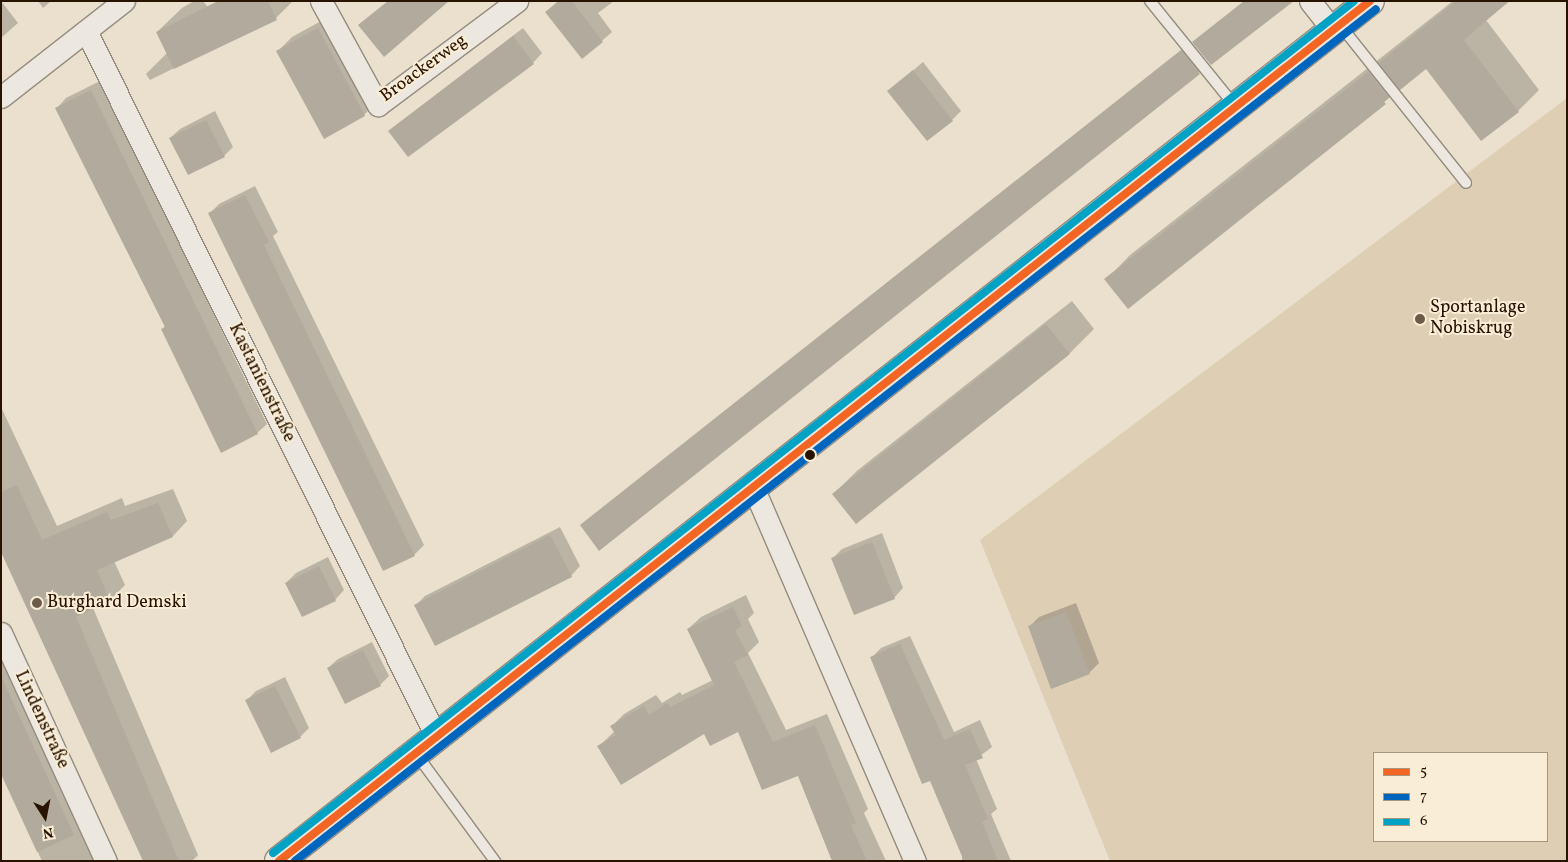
<!DOCTYPE html>
<meta charset="utf-8">
<style>
body{margin:0}
#map{position:relative;width:1568px;height:862px;overflow:hidden;background:#eae0cd;font-family:Vollkorn,serif}
div>[style]{position:absolute}
[style*='--x']{left:calc(var(--x)*1px);top:calc(var(--y)*1px);width:calc(var(--w)*1px);rotate:calc(var(--a)*1deg)}
.green>*{inset:0;background:#deceb4}
.shadow>*{inset:0;background:#0003}
.building>*{inset:0;background:#b2aa9c}
.roads{filter:drop-shadow(1px 0 #948b7e) drop-shadow(-1px 0 #948b7e) drop-shadow(0 1px #948b7e) drop-shadow(0 -1px #948b7e)}
.lane>*{height:10px;margin:-5px;padding:0 5px;transform-origin:5px;border-radius:5px;background:#ede8df}
.street>*{height:21px;margin:-10.5px;padding:0 10.5px;transform-origin:10.5px;border-radius:10.5px;background:#ede8df}
.secondary>*{height:28px;margin:-14px;padding:0 14px;transform-origin:14px;border-radius:14px;background:#ede8df}
.bus-1>*{height:8px;margin:-4px;padding:0 4px;transform-origin:4px;border-radius:4px;background:#f26522}
.bus-2>*{height:8px;margin:-4px;padding:0 4px;transform-origin:4px;border-radius:4px;background:#0065bd}
.bus-3>*{height:8px;margin:-4px;padding:0 4px;transform-origin:4px;border-radius:4px;background:#02a2c4}
.dots>*{width:14px;height:14px;translate:-50% -50%;box-sizing:border-box;border:2px solid #faedd6;border-radius:50%}
span{translate:-50% -50%;white-space:nowrap;text-align:center;line-height:1.15;-webkit-text-stroke:4px #faedd6;paint-order:stroke}
.street-label{font-size:18px;color:#271300}
.poi-label{font-size:18px;color:#271300}
.left{translate:0 -50%;text-align:left}
.frame{position:absolute;inset:0;border:2px solid #271300;pointer-events:none}
.legend{position:absolute;left:1373px;top:752px;width:175px;height:90px;box-sizing:border-box;background:#faedd6;border:1px solid #a69680;margin:0;padding:6px 9px;list-style:none;font-size:15px;color:#271300}
.legend li{display:flex;align-items:center;gap:10px;height:25px}
.legend b{width:25px;border:1px solid #a69680}
.north{position:absolute;left:20px;top:792px;width:50px;height:50px;-webkit-text-stroke:4px #faedd6;paint-order:stroke;rotate:169deg;font-size:14px;font-weight:700;line-height:20px;text-align:center;color:#271300}
.north::after{content:'';display:block;margin:auto;width:18px;height:22px;background:#271300;clip-path:polygon(50% 0,100% 100%,50% 72%,0 100%)}
</style>
<div id="map">
<div class="green">
<i style="clip-path:polygon(evenodd,1567px 98px,1567px 861px,1110px 861px,980px 540px,1567px 98px,1374px 753px,1547px 753px,1547px 841px,1374px 841px,1374px 753px)"></i>
</div>
<div class="shadow">
<i style="clip-path:polygon(1px 1px,18px 23px,1px 38px)"></i>
<i style="clip-path:polygon(38px 1px,51px 1px,43px 8px)"></i>
<i style="clip-path:polygon(194px 1px,203px 1px,214px 15px,217px 1px,293px 1px,276px 18px,150px 80px,146px 74px,167px 53px,157px 32px,182px 8px)"></i>
<i style="clip-path:polygon(558px 1px,614px 1px,598px 13px,612px 32px,582px 58px,547px 12px)"></i>
<i style="clip-path:polygon(1453px 1px,1510px 1px,1486px 20px,1539px 90px,1518px 111px,1426px 68px,1128px 308px,1106px 280px,1130px 255px)"></i>
<i style="clip-path:polygon(332px 15px,378px 101px,364px 115px,278px 51px,292px 37px)"></i>
<i style="clip-path:polygon(523px 28px,542px 53px,533px 63px,389px 131px)"></i>
<i style="clip-path:polygon(1186px 47px,1203px 68px,1199px 73px,600px 549px,586px 521px)"></i>
<i style="clip-path:polygon(923px 62px,961px 111px,952px 120px,889px 91px)"></i>
<i style="clip-path:polygon(100px 81px,267px 424px,257px 433px,163px 329px,165px 326px,57px 108px,66px 98px)"></i>
<i style="clip-path:polygon(215px 111px,233px 147px,224px 156px,170px 138px,180px 129px)"></i>
<i style="clip-path:polygon(255px 186px,278px 232px,273px 236px,424px 545px,414px 555px,384px 570px,209px 214px,219px 204px)"></i>
<i style="clip-path:polygon(1072px 301px,1094px 329px,1070px 353px,856px 523px,833px 494px,858px 470px)"></i>
<i style="clip-path:polygon(1px 407px,57px 526px,122px 498px,125px 506px,173px 489px,187px 521px,173px 536px,114px 561px,125px 585px,110px 600px,93px 608px,198px 855px,192px 861px,144px 861px,1px 549px)"></i>
<i style="clip-path:polygon(560px 527px,580px 566px,571px 576px,415px 606px,425px 596px)"></i>
<i style="clip-path:polygon(882px 533px,903px 588px,894px 598px,833px 558px,842px 549px)"></i>
<i style="clip-path:polygon(328px 557px,344px 590px,335px 600px,286px 583px,296px 573px)"></i>
<i style="clip-path:polygon(746px 595px,754px 613px,748px 619px,759px 642px,748px 653px,786px 730px,827px 714px,868px 809px,864px 813px,886px 861px,833px 861px,799px 774px,739px 731px,705px 732px,599px 746px,615px 731px,612px 726px,624px 714px,656px 695px,662px 703px,680px 692px,682px 695px,713px 680px,688px 629px,701px 617px)"></i>
<i style="clip-path:polygon(1076px 603px,1099px 663px,1089px 673px,1029px 627px,1039px 617px)"></i>
<i style="clip-path:polygon(910px 636px,954px 732px,980px 720px,992px 747px,976px 759px,997px 809px,991px 814px,1011px 861px,962px 861px,962px 853px,931px 779px,872px 657px,881px 648px)"></i>
<i style="clip-path:polygon(372px 642px,389px 676px,380px 685px,328px 668px,338px 659px)"></i>
<i style="clip-path:polygon(1px 649px,95px 861px,42px 861px,1px 773px)"></i>
<i style="clip-path:polygon(285px 677px,309px 728px,300px 737px,247px 700px,256px 691px)"></i>
</div>
<div class="building">
<i style="clip-path:polygon(218px 1px,268px 1px,277px 20px,174px 69px,156px 32px)"></i>
<i style="clip-path:polygon(388px 1px,449px 1px,384px 57px,358px 25px)"></i>
<i style="clip-path:polygon(559px 1px,572px 1px,603px 42px,582px 59px,545px 12px)"></i>
<i style="clip-path:polygon(1244px 1px,1294px 1px,1211px 65px,1192px 42px)"></i>
<i style="clip-path:polygon(1456px 1px,1509px 1px,1464px 40px,1519px 112px,1481px 141px,1426px 69px,1400px 90px,1379px 63px)"></i>
<i style="clip-path:polygon(318px 28px,365px 116px,324px 139px,276px 51px)"></i>
<i style="clip-path:polygon(513px 36px,534px 64px,408px 157px,388px 131px)"></i>
<i style="clip-path:polygon(1181px 50px,1200px 74px,599px 551px,580px 525px)"></i>
<i style="clip-path:polygon(913px 70px,953px 121px,927px 141px,887px 91px)"></i>
<i style="clip-path:polygon(1368px 72px,1389px 98px,1384px 102px,1386px 104px,1128px 309px,1104px 279px)"></i>
<i style="clip-path:polygon(91px 90px,258px 434px,221px 453px,161px 329px,165px 327px,55px 108px)"></i>
<i style="clip-path:polygon(206px 120px,225px 157px,188px 175px,169px 138px)"></i>
<i style="clip-path:polygon(245px 195px,269px 242px,264px 245px,415px 556px,383px 571px,208px 213px)"></i>
<i style="clip-path:polygon(1046px 324px,1070px 354px,856px 524px,832px 494px)"></i>
<i style="clip-path:polygon(17px 485px,42px 540px,107px 512px,111px 520px,158px 503px,173px 537px,97px 570px,110px 601px,76px 617px,179px 861px,143px 861px,1px 552px,1px 492px)"></i>
<i style="clip-path:polygon(550px 535px,572px 577px,435px 646px,414px 605px)"></i>
<i style="clip-path:polygon(872px 542px,895px 599px,854px 615px,831px 558px)"></i>
<i style="clip-path:polygon(319px 566px,336px 601px,302px 617px,285px 583px)"></i>
<i style="clip-path:polygon(733px 607px,742px 626px,735px 630px,748px 655px,734px 662px,773px 742px,815px 725px,856px 823px,851px 825px,867px 861px,832px 861px,798px 776px,762px 790px,738px 732px,710px 746px,704px 734px,621px 785px,597px 746px,616px 735px,610px 726px,644px 706px,649px 715px,667px 703px,670px 707px,714px 685px,687px 629px)"></i>
<i style="clip-path:polygon(1066px 612px,1090px 674px,1051px 689px,1028px 626px)"></i>
<i style="clip-path:polygon(900px 644px,944px 740px,970px 729px,983px 758px,965px 765px,988px 819px,982px 822px,998px 861px,964px 861px,930px 781px,922px 784px,870px 657px)"></i>
<i style="clip-path:polygon(363px 650px,381px 686px,345px 704px,327px 668px)"></i>
<i style="clip-path:polygon(1px 676px,74px 835px,37px 852px,1px 774px)"></i>
<i style="clip-path:polygon(275px 686px,301px 738px,271px 753px,245px 700px)"></i>
</div>
<div class="roads">
<div class="lane">
<i style="--x:1150;--y:1;--w:135;--a:51"></i>
<i style="--x:1340;--y:25;--w:202;--a:51.4"></i>
<i style="--x:417;--y:755;--w:132;--a:53.7"></i>
</div>
<div class="street">
<i style="--x:321;--y:1;--w:119;--a:61.3"></i>
<i style="--x:378;--y:105;--w:174;--a:-36.8"></i>
<i style="--x:1310;--y:1;--w:37;--a:52"></i>
<i style="--x:86;--y:31;--w:787;--a:63.6"></i>
<i style="--x:1;--y:97;--w:156;--a:-38"></i>
<i style="--x:753;--y:487;--w:408;--a:66.6"></i>
<i style="--x:1;--y:633;--w:251;--a:65.3"></i>
</div>
<div class="secondary">
<i style="--x:279;--y:861;--w:1389;--a:-38.25"></i>
</div>
</div>
<div class="bus-1">
<i style="--x:279;--y:861;--w:1389;--a:-38.25"></i>
</div>
<div class="bus-2">
<i style="--x:295;--y:861;--w:1376;--a:-38.24"></i>
</div>
<div class="bus-3">
<i style="--x:273;--y:853;--w:1376;--a:-38.24"></i>
</div>
<div class="dots">
<i style="left:1420px;top:319px;background:#6b5b48"></i>
<i style="left:810px;top:455px;background:#271300"></i>
<i style="left:37px;top:603px;background:#6b5b48"></i>
</div>
<div class="street-label">
<span style="left:424px;top:69px;rotate:-36deg">Broackerweg</span>
<span style="left:261px;top:383px;rotate:64deg">Kastanienstraße</span>
<span style="left:41px;top:720px;rotate:65deg">Lindenstraße</span>
</div>
<div class="poi-label">
<span class="left" style="left:1430px;top:319px">Sportanlage<br>Nobiskrug</span>
<span class="left" style="left:47px;top:603px">Burghard Demski</span>
</div>
<div class="frame"></div>
<ul class="legend">
<li><b style="height:6px;background:#f26522"></b>5</li>
<li><b style="height:6px;background:#0065bd"></b>7</li>
<li><b style="height:6px;background:#02a2c4"></b>6</li>
</ul>
<div class="north">N</div>
</div>
